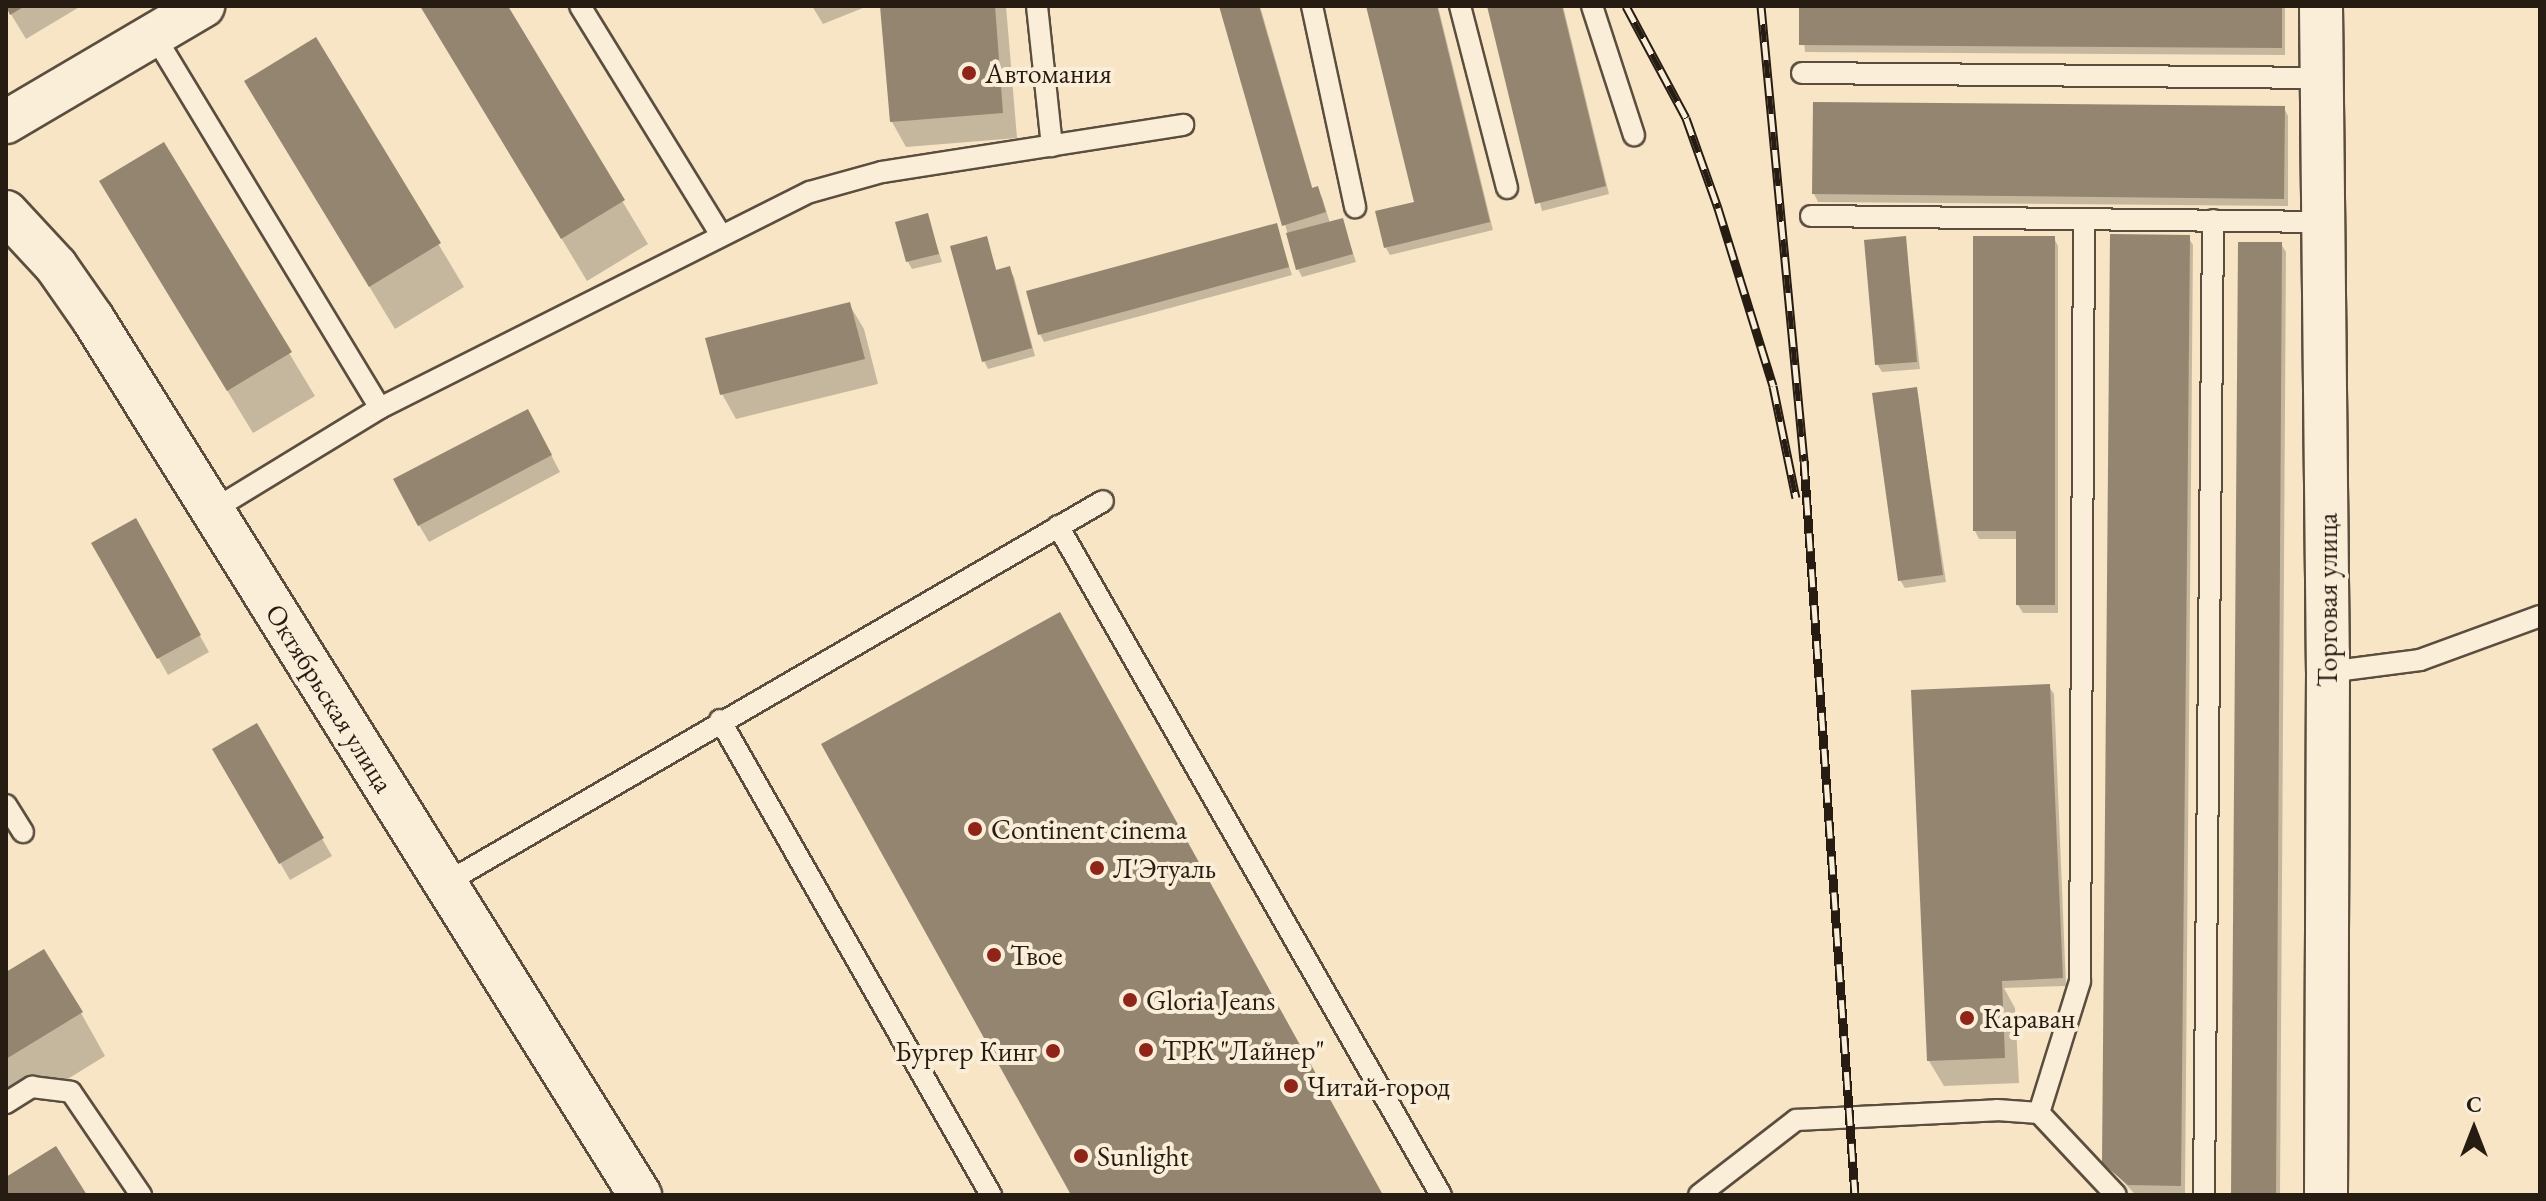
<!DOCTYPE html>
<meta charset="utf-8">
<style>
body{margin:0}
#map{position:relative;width:2546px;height:1201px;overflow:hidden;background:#f7e5c5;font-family:"EB Garamond",serif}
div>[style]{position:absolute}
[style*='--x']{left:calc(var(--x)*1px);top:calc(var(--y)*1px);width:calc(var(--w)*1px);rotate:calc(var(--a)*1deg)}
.shadow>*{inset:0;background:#0003}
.building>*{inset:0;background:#93856f}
.roads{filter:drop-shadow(2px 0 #5b4e3f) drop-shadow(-2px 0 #5b4e3f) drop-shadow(0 2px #5b4e3f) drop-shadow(0 -2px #5b4e3f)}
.lane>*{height:20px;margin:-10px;padding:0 10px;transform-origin:10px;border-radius:10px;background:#faeed9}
.street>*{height:42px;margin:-21px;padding:0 21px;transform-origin:21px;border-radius:21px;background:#faeed9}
.rail>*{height:9px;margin-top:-4.5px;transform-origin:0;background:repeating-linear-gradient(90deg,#faeed9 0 18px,#271c12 0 36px);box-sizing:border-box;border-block:2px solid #271c12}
.dots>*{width:22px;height:22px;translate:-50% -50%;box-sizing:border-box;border:4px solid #faeed9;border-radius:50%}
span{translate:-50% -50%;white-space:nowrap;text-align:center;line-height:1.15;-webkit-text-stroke:8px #faeed9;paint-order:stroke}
.poi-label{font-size:28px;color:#271c12}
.left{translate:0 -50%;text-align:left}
.right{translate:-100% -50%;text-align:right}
.street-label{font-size:28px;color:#271c12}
.frame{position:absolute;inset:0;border:8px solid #271c12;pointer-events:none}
.north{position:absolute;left:2434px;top:1089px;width:80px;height:80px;-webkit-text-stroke:6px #faeed9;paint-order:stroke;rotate:0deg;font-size:22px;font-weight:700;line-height:32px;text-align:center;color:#271c12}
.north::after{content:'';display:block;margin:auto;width:28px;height:36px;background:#271c12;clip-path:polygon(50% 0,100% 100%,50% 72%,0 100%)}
</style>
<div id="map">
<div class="shadow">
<i style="clip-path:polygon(6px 6px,81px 6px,26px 39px)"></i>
<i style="clip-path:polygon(422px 6px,505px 6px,648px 244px,587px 281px)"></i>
<i style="clip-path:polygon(812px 6px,868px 6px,823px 24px)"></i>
<i style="clip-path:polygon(882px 6px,1006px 6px,1017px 138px,906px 147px,892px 122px)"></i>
<i style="clip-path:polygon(1221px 6px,1260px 6px,1313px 190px,1322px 197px,1330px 223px,1342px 220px,1356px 262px,1302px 277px,1298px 269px)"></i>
<i style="clip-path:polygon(1368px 6px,1438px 6px,1493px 230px,1390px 255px,1386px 248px,1416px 203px)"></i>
<i style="clip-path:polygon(1489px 6px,1563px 6px,1609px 194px,1542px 211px)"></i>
<i style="clip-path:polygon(1801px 6px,2285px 6px,2285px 55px,1805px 52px)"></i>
<i style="clip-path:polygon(316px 39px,464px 287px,395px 329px,271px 124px)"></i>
<i style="clip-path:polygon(2284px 108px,2288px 116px,2288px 206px,1818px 202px,1814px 194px)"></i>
<i style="clip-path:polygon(163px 145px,315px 396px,253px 433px,126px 224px)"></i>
<i style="clip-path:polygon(927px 215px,942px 262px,912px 269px,908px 262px)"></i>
<i style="clip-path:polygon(1276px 225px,1292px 275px,1044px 342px,1040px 334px)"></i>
<i style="clip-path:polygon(2188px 237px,2193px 245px,2185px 1193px,2134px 1193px,2104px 1162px)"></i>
<i style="clip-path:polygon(986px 238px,997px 272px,1009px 269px,1014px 277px,1035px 356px,988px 369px,984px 361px)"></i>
<i style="clip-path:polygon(1905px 238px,1920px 369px,1882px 372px,1877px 364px)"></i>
<i style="clip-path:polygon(2054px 238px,2058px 246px,2058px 613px,2023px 613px,2018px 605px,2018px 539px,1979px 539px,1975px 531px)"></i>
<i style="clip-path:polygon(2281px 244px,2286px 252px,2280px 1195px,2233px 1195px)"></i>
<i style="clip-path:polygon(849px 304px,864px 329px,878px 384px,736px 419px,722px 394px)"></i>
<i style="clip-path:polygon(1916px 389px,1946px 582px,1905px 588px,1900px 580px)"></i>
<i style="clip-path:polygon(537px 428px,560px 472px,429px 542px,419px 525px)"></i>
<i style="clip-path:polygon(135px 521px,209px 652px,168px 675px,94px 543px)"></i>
<i style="clip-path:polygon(2049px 687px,2054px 694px,2066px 986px,2004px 988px,2015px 1008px,2019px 1083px,1944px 1086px,1929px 1061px)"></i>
<i style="clip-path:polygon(257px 726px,332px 856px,290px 880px,215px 750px)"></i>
<i style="clip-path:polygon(6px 974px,81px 1013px,105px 1056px,6px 1117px)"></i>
</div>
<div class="building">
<i style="clip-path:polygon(6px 6px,25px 6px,10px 15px)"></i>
<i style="clip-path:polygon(420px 6px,508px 6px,625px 200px,561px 239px)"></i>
<i style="clip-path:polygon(880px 6px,995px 6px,1003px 113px,890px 122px)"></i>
<i style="clip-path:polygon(1219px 6px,1259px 6px,1312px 188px,1318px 186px,1326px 212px,1282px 226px)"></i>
<i style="clip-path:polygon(1366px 6px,1437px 6px,1490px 222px,1384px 248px,1375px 211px,1414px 202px)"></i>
<i style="clip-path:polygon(1487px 6px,1562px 6px,1606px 186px,1535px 204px)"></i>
<i style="clip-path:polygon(1799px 6px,2282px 6px,2282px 48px,1799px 45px)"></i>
<i style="clip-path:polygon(316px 37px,441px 243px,369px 287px,244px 81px)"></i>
<i style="clip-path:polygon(1813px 102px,2285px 106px,2284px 199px,1812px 194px)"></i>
<i style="clip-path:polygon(164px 142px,292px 352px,227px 391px,99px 181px)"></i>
<i style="clip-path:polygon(928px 213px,939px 254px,906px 262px,895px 222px)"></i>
<i style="clip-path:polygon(1343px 218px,1353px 254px,1296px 270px,1286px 233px)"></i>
<i style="clip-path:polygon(1277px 223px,1289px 267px,1038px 335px,1026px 291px)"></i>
<i style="clip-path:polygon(2110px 234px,2190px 235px,2181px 1186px,2128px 1185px,2102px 1163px)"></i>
<i style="clip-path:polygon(987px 236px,996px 270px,1010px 266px,1032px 348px,982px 362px,950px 246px)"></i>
<i style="clip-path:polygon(1906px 236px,1917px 362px,1875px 365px,1864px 240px)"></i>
<i style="clip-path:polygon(1973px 236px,2055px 236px,2055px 605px,2016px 605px,2016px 531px,1973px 531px)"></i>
<i style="clip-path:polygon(2238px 242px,2282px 242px,2276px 1195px,2231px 1195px)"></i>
<i style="clip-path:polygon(850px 302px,865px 359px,720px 395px,705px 338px)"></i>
<i style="clip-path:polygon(1917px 387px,1943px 575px,1898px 581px,1872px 393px)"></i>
<i style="clip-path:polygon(528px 409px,552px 455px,418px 526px,393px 479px)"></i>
<i style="clip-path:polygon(136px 518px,201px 635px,157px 659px,91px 543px)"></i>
<i style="clip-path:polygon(1060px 612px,1149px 772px,1383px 1195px,1071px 1195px,821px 744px)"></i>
<i style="clip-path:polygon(2050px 684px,2063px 978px,2002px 981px,2005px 1058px,1927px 1061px,1911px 690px)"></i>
<i style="clip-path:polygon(257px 723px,324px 838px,279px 864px,212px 749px)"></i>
<i style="clip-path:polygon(44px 949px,83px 1012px,6px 1059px,6px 972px)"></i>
<i style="clip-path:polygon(56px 1146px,87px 1195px,6px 1195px,6px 1177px)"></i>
</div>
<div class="roads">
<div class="lane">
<i style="--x:580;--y:6;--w:268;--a:58.4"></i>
<i style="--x:1037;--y:6;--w:141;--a:83.9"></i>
<i style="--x:1312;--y:6;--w:206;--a:77.9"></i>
<i style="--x:1460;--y:6;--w:188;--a:75.5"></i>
<i style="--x:1592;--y:6;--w:136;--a:72"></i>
<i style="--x:154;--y:35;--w:436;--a:58.8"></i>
<i style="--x:1802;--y:73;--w:522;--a:0.55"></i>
<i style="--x:1811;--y:216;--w:514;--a:0.67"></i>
<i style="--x:213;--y:510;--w:196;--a:-31.4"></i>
<i style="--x:380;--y:408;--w:481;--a:-26.7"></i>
<i style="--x:810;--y:192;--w:75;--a:-15.5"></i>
<i style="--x:882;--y:172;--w:305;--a:-8.9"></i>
<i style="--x:1058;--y:526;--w:771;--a:60.21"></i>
<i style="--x:2328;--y:672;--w:93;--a:-7.4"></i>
<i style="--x:2420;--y:660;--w:128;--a:-20.1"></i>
<i style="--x:720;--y:720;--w:547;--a:60.29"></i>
<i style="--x:6;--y:805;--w:32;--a:58"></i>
<i style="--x:444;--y:884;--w:762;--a:-30.16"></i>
<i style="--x:6;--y:1103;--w:31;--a:-32"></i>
<i style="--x:32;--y:1087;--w:39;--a:7"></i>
<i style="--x:71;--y:1092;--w:125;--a:55.8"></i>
<i style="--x:2039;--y:1113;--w:138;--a:-72.7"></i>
<i style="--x:2080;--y:981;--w:762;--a:-89.7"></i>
<i style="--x:1699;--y:1195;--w:123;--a:-37.7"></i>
<i style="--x:1796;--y:1120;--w:201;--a:-2.8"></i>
<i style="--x:1997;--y:1110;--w:42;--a:4.1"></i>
<i style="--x:2039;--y:1113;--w:112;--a:46.8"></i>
<i style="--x:2204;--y:1195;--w:975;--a:-89.47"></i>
</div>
<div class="street">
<i style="--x:2321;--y:6;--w:666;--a:89.4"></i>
<i style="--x:2328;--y:672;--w:523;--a:90.22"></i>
<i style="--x:6;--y:122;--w:229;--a:-30.5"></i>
<i style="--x:6;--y:212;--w:74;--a:47.2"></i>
<i style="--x:56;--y:266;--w:65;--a:55.1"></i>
<i style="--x:93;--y:319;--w:1033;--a:58.02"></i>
</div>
</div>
<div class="rail">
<i style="--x:1626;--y:6;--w:127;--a:61.8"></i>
<i style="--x:1686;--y:118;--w:96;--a:70.4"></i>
<i style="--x:1718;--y:208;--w:186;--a:72.8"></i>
<i style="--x:1773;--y:386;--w:114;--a:78.4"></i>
<i style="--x:1761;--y:6;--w:457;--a:84.6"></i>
<i style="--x:1804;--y:461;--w:736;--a:86.03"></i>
</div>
<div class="dots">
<i style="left:969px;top:73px;background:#8f2418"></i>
<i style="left:975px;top:829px;background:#8f2418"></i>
<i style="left:1097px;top:868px;background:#8f2418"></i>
<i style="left:994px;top:955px;background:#8f2418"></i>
<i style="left:1130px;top:1000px;background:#8f2418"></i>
<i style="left:1967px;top:1018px;background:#8f2418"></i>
<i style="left:1146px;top:1050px;background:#8f2418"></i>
<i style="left:1053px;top:1051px;background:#8f2418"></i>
<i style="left:1291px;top:1086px;background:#8f2418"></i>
<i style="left:1081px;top:1156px;background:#8f2418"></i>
</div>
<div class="poi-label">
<span class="left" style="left:985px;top:73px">Автомания</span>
<span class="left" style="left:991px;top:829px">Continent cinema</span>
<span class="left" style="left:1113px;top:868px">Л'Этуаль</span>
<span class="left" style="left:1010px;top:955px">Твое</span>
<span class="left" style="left:1146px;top:1000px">Gloria Jeans</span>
<span class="left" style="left:1983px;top:1018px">Караван</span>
<span class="left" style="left:1162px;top:1050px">ТРК "Лайнер"</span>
<span class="right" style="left:1037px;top:1051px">Бургер Кинг</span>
<span class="left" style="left:1307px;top:1086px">Читай-город</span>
<span class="left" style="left:1097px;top:1156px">Sunlight</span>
</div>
<div class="street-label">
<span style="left:2327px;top:600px;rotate:-90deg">Торговая улица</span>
<span style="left:330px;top:698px;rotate:58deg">Октябрьская улица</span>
</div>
<div class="frame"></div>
<div class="north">С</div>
</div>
